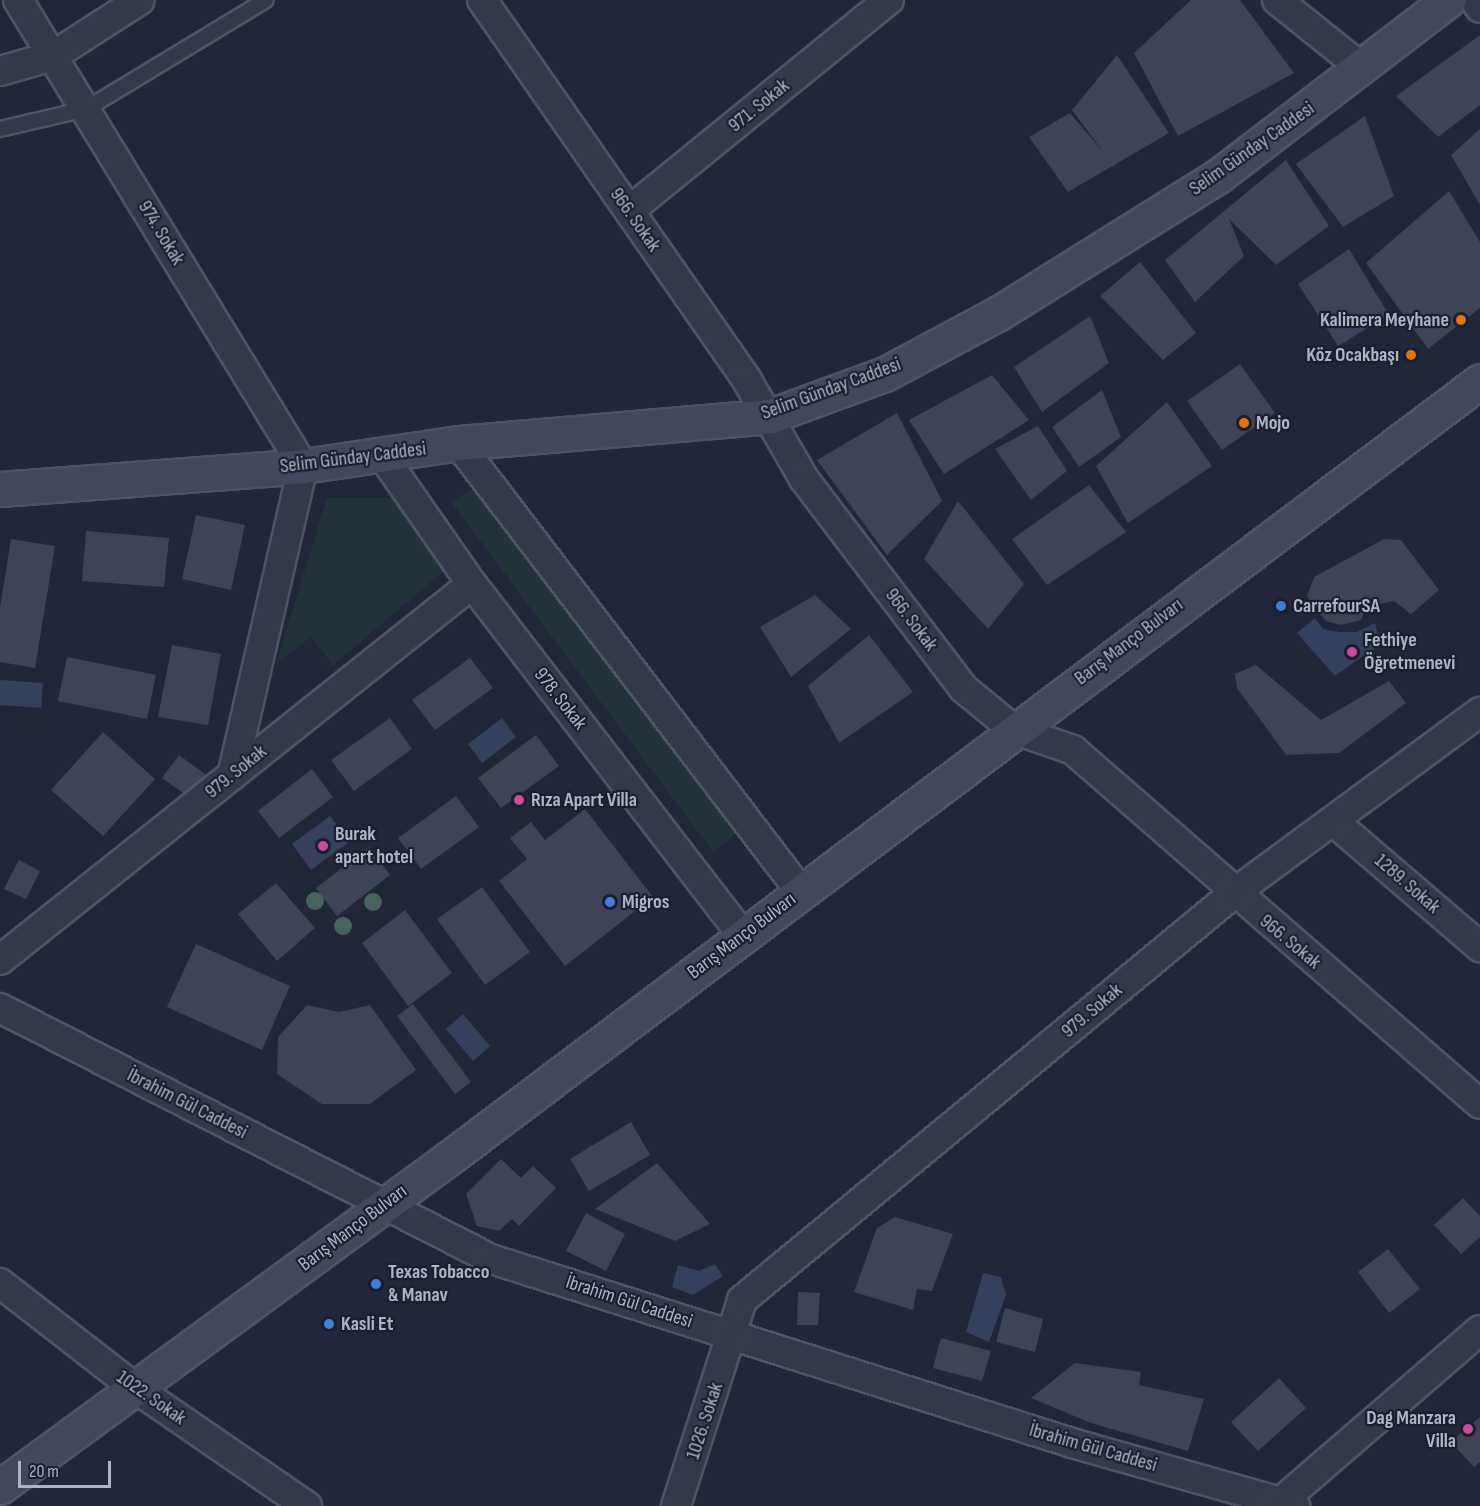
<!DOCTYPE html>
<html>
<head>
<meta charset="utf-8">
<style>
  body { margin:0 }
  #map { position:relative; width:1480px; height:1506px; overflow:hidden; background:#212738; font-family:"Sofia Sans Condensed",sans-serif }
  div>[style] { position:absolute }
  .green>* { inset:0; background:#233339 }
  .water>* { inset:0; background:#35405f }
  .building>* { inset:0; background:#3d4458 }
  .roads { filter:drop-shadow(2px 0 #4f5463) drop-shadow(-2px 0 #4f5463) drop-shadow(0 2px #4f5463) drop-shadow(0 -2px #4f5463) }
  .lane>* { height:14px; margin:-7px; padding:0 7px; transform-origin:7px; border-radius:7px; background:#343949 }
  .street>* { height:28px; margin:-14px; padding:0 14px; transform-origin:14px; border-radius:14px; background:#343949 }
  .secondary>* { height:33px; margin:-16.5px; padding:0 16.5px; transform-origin:16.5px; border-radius:16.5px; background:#42485c }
  .trees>* { width:18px; height:18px; margin:-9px; border-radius:50%; background:#47645c }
  .dots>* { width:16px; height:16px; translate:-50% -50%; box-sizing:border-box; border:3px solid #1a1f2d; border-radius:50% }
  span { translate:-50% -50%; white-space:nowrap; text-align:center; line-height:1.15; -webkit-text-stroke:4.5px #1a1f2d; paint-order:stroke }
  .street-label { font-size:20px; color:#afb4c5 }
  .poi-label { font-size:20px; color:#afb4c5; font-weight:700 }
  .right { translate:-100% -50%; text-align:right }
  .left { translate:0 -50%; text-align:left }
  .scale { position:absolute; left:18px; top:1461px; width:93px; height:27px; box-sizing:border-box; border:3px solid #afb4c5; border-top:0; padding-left:8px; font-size:18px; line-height:21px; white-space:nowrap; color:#afb4c5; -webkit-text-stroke:4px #1a1f2d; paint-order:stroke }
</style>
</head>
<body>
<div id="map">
  <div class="green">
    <i style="clip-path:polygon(476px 486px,736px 834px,713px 852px,452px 503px)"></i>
    <i style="clip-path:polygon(327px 498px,395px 498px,444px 571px,333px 665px,311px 637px,276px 664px)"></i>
  </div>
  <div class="water">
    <i style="clip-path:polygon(1315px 618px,1323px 629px,1338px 632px,1357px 632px,1375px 623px,1380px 644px,1335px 676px,1297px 633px)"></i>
    <i style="clip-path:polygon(0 680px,43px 683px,41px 708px,0 705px)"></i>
    <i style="clip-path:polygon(502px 718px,516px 737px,482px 763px,468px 744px)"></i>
    <i style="clip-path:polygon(330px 816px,349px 842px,311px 870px,292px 844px)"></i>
    <i style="clip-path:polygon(463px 1014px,490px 1046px,473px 1061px,446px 1029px)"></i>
    <i style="clip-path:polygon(715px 1264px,723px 1276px,693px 1295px,672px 1287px,678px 1265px,699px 1271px)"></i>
    <i style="clip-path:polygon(983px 1273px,1001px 1277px,1006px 1295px,989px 1342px,966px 1332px)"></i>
  </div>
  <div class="building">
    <i style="clip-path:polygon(1191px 0,1240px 0,1294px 73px,1178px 136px,1134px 53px)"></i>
    <i style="clip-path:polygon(1480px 35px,1480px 105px,1438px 137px,1396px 96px)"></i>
    <i style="clip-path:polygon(1117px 55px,1169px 133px,1068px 192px,1029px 137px,1070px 113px,1104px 153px,1072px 110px)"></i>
    <i style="clip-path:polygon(1365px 116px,1394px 196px,1343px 227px,1296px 164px)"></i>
    <i style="clip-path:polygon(1480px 129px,1480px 205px,1451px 155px)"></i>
    <i style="clip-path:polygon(1286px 160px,1329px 226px,1276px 265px,1229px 219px,1244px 256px,1195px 302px,1165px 260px)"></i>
    <i style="clip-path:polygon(1449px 191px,1480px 242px,1480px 308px,1428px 349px,1366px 263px)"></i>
    <i style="clip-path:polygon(1349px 249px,1389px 315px,1338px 346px,1298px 284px)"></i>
    <i style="clip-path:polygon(1140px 262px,1196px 333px,1163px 360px,1100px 296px)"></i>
    <i style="clip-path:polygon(1090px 316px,1109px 363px,1042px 412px,1014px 367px)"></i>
    <i style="clip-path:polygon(1240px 364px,1275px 413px,1222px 450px,1187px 401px)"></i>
    <i style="clip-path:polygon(992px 375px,1029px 420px,944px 474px,909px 420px)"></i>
    <i style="clip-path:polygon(1102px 390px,1121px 437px,1079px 467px,1052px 427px)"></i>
    <i style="clip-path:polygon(1167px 402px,1212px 466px,1128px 523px,1096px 466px)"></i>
    <i style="clip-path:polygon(897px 413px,942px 501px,887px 555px,817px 460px)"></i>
    <i style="clip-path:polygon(1038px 426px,1067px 471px,1031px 500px,995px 449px)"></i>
    <i style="clip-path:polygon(1089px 485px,1126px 532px,1047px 585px,1012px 539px)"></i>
    <i style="clip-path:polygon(958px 501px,1024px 584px,988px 629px,924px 559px)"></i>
    <i style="clip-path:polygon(196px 515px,245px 525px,231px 590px,182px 579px)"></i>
    <i style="clip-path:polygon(86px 531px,169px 538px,164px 587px,82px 581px)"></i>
    <i style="clip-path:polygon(11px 539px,55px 546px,35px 668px,0 662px,0 608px)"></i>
    <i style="clip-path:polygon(1384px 539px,1401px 540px,1439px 590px,1411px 614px,1394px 601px,1367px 607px,1361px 620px,1341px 625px,1326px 621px,1307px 596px,1314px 577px)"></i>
    <i style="clip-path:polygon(815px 595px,851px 629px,791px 677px,760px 627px)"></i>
    <i style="clip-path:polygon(869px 635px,913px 692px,839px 743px,808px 686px)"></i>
    <i style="clip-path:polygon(172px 645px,221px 654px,208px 725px,158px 717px)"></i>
    <i style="clip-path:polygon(67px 657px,156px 675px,147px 719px,58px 701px)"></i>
    <i style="clip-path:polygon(470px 658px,493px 688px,435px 730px,412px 700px)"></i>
    <i style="clip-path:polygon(1256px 665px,1321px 720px,1389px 681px,1406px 703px,1339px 753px,1286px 755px,1237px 688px,1235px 674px)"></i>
    <i style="clip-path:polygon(390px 718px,412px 749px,354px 791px,331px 760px)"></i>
    <i style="clip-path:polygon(103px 732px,155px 779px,103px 836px,51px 790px)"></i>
    <i style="clip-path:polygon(536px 735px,559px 766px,501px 808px,478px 778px)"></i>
    <i style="clip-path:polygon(179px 755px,212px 779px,196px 802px,162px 778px)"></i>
    <i style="clip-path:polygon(312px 769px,333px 797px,279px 838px,258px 811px)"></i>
    <i style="clip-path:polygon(456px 796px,479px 827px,421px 869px,398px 838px)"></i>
    <i style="clip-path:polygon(585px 809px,653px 897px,565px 966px,499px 881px,527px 859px,510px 838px,531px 822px,545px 840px)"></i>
    <i style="clip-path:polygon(369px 847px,390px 875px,337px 916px,316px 888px)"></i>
    <i style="clip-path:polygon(19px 860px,40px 871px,26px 899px,4px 889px)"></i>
    <i style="clip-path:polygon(276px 883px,315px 928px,277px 961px,238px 914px)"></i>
    <i style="clip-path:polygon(482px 887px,530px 952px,485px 985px,437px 919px)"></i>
    <i style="clip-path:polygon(405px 910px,452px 973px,408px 1006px,362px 943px)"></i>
    <i style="clip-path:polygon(196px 944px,290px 986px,262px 1050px,167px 1007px)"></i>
    <i style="clip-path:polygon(413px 1004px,471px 1082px,455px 1094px,397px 1016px)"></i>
    <i style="clip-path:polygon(307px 1005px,339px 1012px,370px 1005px,416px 1070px,370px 1104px,322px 1104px,277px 1074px,278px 1037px)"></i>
    <i style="clip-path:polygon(631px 1122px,650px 1155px,589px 1191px,570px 1159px)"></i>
    <i style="clip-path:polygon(501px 1159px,521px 1178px,533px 1166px,556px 1188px,519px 1226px,512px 1219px,499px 1231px,477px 1226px,466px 1194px)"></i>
    <i style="clip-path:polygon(657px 1163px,710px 1224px,675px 1241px,595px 1209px)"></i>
    <i style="clip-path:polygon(1463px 1198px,1480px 1216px,1480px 1237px,1461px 1254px,1434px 1225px)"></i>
    <i style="clip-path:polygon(586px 1213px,625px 1234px,606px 1271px,566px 1251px)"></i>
    <i style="clip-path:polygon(895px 1217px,953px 1234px,932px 1291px,917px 1289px,913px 1310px,854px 1292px,877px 1228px)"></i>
    <i style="clip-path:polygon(1388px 1249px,1420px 1289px,1389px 1313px,1358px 1272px)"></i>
    <i style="clip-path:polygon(798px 1292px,820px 1293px,818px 1325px,797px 1325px)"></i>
    <i style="clip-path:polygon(1005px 1308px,1043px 1319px,1035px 1352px,996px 1342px)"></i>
    <i style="clip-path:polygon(941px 1338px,991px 1351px,982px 1381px,933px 1368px)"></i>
    <i style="clip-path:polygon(1075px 1363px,1141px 1372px,1139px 1385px,1204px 1399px,1188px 1451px,1091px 1423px,1031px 1398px)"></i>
    <i style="clip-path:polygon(1279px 1378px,1306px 1408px,1258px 1451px,1231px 1422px)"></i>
    <i style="clip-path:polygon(1480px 1417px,1480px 1462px,1474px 1467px,1451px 1442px)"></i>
  </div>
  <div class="roads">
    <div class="lane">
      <i style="left:0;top:129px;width:88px;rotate:-13.1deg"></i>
      <i style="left:86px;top:109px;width:210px;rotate:-31.2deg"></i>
    </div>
    <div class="street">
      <i style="left:18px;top:0;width:546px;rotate:58.55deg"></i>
      <i style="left:303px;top:466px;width:317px;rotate:102.9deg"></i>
      <i style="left:482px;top:0;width:465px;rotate:55.1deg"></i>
      <i style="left:748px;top:382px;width:112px;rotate:60deg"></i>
      <i style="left:804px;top:479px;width:263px;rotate:52.7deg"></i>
      <i style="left:963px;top:688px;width:65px;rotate:39.4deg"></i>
      <i style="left:1013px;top:729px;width:64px;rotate:19.3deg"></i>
      <i style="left:1073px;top:750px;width:539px;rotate:41.02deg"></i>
      <i style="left:1277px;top:0;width:110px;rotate:38.7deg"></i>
      <i style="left:1475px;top:0;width:9px;rotate:58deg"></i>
      <i style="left:0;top:71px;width:55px;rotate:-15.8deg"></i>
      <i style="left:53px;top:56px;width:103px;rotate:-32.8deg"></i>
      <i style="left:629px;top:211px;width:335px;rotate:-39.1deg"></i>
      <i style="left:458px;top:443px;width:565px;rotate:52.62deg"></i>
      <i style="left:384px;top:458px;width:154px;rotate:55.1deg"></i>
      <i style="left:472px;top:584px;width:443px;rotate:52.4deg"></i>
      <i style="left:1333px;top:821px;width:194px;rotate:40.6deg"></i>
      <i style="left:0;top:960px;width:603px;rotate:-38.54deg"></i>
      <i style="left:0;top:1008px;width:551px;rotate:27.08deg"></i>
      <i style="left:491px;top:1259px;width:609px;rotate:17.57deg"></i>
      <i style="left:1072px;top:1443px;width:232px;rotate:15.8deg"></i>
      <i style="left:0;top:1283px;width:171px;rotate:37.9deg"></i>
      <i style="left:135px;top:1388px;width:209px;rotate:34.5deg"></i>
      <i style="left:676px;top:1506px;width:216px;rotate:-72.2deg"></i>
      <i style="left:742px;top:1300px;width:637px;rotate:-39.59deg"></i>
      <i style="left:1233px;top:894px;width:307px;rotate:-36.4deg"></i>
      <i style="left:1276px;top:1506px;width:269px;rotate:-40.8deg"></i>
    </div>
    <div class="secondary">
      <i style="left:0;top:489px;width:304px;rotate:-4.3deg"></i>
      <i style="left:303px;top:466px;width:157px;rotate:-8.4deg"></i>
      <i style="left:458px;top:443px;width:313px;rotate:-4.9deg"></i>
      <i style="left:770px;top:416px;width:122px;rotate:-20.1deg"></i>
      <i style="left:885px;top:374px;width:129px;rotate:-28.2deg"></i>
      <i style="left:999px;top:313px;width:258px;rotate:-32deg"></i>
      <i style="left:1218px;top:176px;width:290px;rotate:-37.4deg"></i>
      <i style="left:0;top:1487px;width:557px;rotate:-36.23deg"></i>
      <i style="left:449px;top:1158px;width:1291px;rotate:-37deg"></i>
    </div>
  </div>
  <div class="trees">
    <i style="left:315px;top:901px"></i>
    <i style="left:373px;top:902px"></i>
    <i style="left:343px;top:926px"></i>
  </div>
  <div class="dots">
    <i style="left:1461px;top:320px;background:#e8710a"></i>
    <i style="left:1411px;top:355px;background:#e8710a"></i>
    <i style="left:1244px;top:423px;background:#e8710a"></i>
    <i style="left:1281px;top:606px;background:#3f7fe0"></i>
    <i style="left:1352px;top:652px;background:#d1479c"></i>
    <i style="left:519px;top:800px;background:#d1479c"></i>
    <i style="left:323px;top:846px;background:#d1479c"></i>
    <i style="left:610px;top:902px;background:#3f7fe0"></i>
    <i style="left:376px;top:1284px;background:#3f7fe0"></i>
    <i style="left:329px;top:1324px;background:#3f7fe0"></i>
    <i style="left:1468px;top:1429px;background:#d1479c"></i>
  </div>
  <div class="street-label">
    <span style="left:759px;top:106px;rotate:-39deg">971. Sokak</span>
    <span style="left:1252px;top:149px;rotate:-35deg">Selim Günday Caddesi</span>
    <span style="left:635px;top:220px;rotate:55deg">966. Sokak</span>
    <span style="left:161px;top:233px;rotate:59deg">974. Sokak</span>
    <span style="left:831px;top:389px;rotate:-20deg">Selim Günday Caddesi</span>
    <span style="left:353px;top:458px;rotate:-7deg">Selim Günday Caddesi</span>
    <span style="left:911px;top:620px;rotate:53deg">966. Sokak</span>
    <span style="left:1129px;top:642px;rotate:-37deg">Barış Manço Bulvarı</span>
    <span style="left:560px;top:699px;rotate:52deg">978. Sokak</span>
    <span style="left:236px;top:772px;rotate:-39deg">979. Sokak</span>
    <span style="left:1407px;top:884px;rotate:41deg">1289. Sokak</span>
    <span style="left:742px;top:936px;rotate:-37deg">Barış Manço Bulvarı</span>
    <span style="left:1290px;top:942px;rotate:40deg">966. Sokak</span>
    <span style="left:1092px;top:1011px;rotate:-40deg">979. Sokak</span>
    <span style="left:187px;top:1104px;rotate:27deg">İbrahim Gül Caddesi</span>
    <span style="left:353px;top:1228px;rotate:-37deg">Barış Manço Bulvarı</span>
    <span style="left:629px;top:1302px;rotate:18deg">İbrahim Gül Caddesi</span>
    <span style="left:151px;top:1398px;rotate:35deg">1022. Sokak</span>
    <span style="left:705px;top:1421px;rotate:-72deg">1026. Sokak</span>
    <span style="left:1093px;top:1448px;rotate:16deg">İbrahim Gül Caddesi</span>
  </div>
  <div class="poi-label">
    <span class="right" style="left:1449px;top:320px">Kalimera Meyhane</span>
    <span class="right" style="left:1399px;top:355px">Köz Ocakbaşı</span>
    <span class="left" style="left:1256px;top:423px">Mojo</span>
    <span class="left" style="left:1293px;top:606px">CarrefourSA</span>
    <span class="left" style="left:1364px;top:652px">Fethiye<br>Öğretmenevi</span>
    <span class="left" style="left:531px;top:800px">Rıza Apart Villa</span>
    <span class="left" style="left:335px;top:846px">Burak<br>apart hotel</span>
    <span class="left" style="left:622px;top:902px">Migros</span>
    <span class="left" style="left:388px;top:1284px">Texas Tobacco<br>&amp; Manav</span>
    <span class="left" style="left:341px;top:1324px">Kasli Et</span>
    <span class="right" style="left:1456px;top:1430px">Dag Manzara<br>Villa</span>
  </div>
  <div class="scale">20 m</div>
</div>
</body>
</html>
